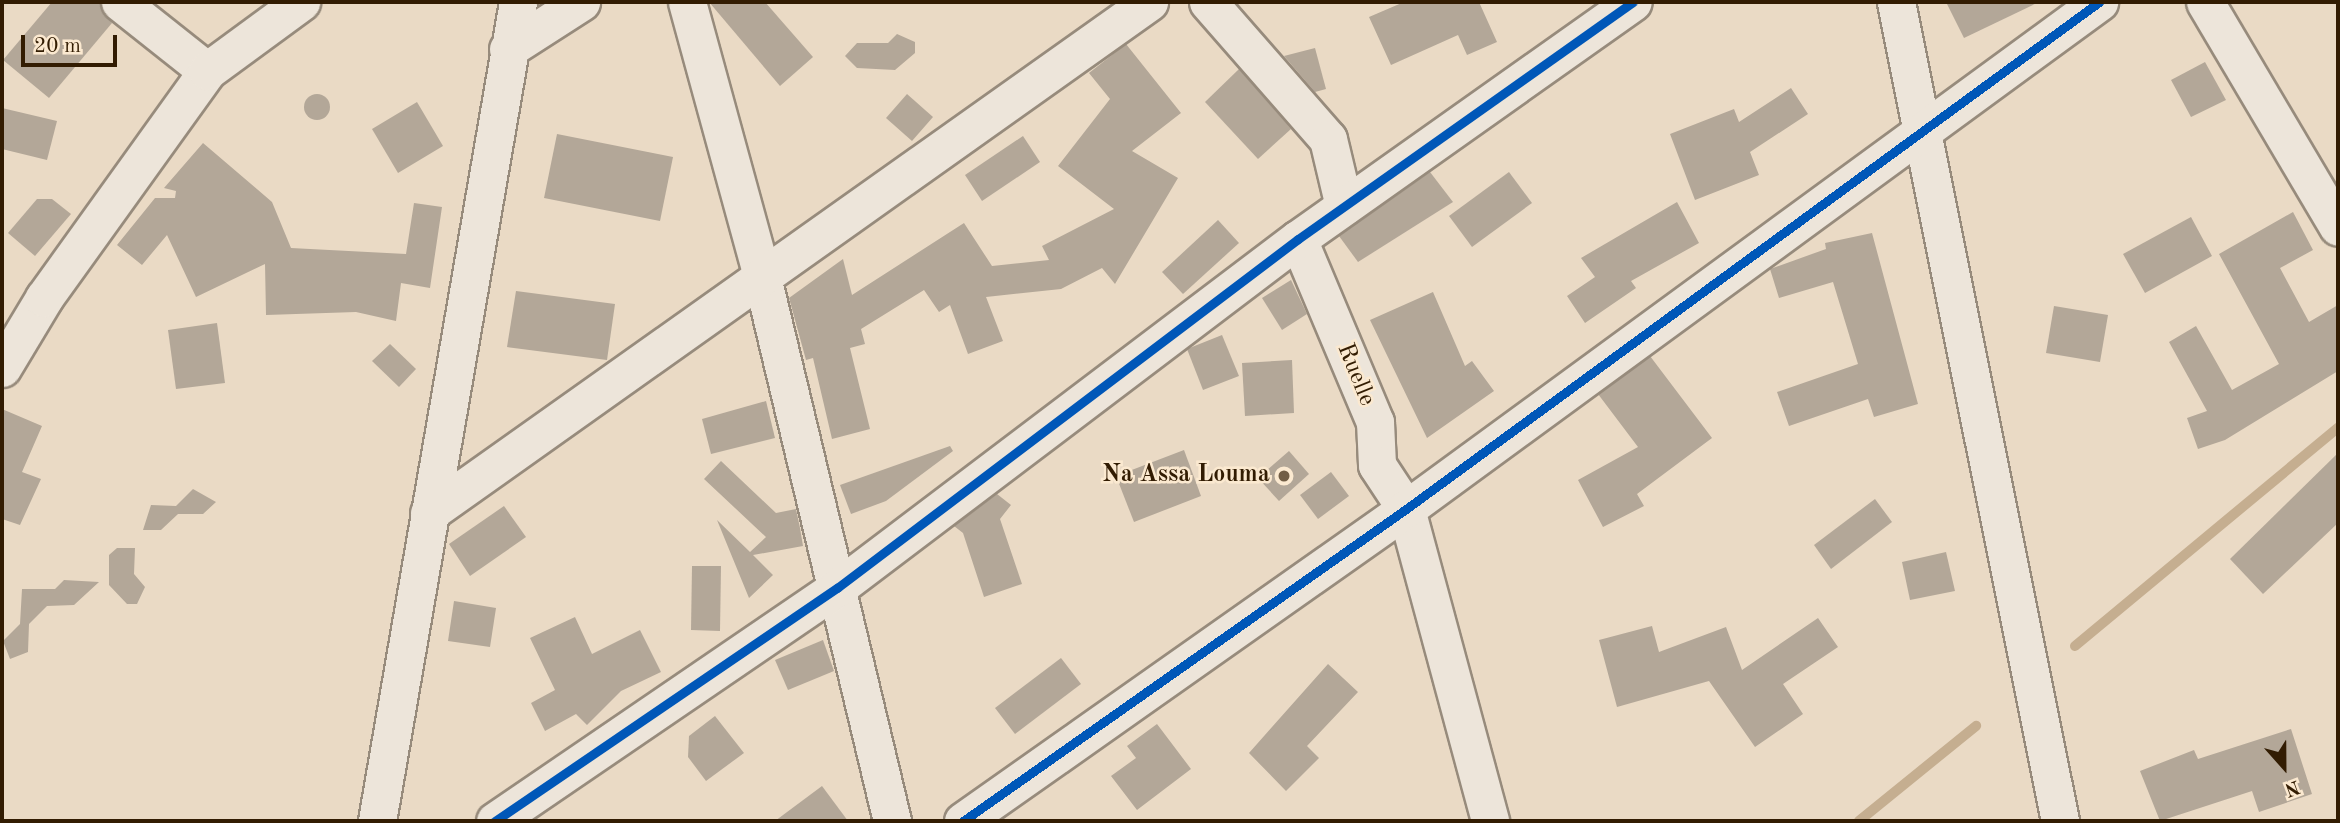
<!DOCTYPE html>
<html>
<head>
<meta charset="utf-8">
<style>
  body { margin:0 }
  #map { position:relative; width:2340px; height:823px; overflow:hidden; background:#eadac5; font-family:"Old Standard TT",serif }
  div>[style] { position:absolute }
  .stream>* { height:10px; margin:-5px; padding:0 5px; transform-origin:5px; border-radius:5px; background:#c5ae90 }
  .building>* { inset:0; background:#b3a798 }
  .round { border-radius:50% }
  .roads { filter:drop-shadow(2px 0 #978b7c) drop-shadow(-2px 0 #978b7c) drop-shadow(0 2px #978b7c) drop-shadow(0 -2px #978b7c) }
  .minor>* { height:37px; margin:-18.5px; padding:0 18.5px; transform-origin:18.5px; border-radius:18.5px; background:#ede5da }
  .cycleway>* { height:9px; margin:-4.5px; padding:0 4.5px; transform-origin:4.5px; border-radius:4.5px; background:#0057b8 }
  .dots>* { width:19px; height:19px; translate:-50% -50%; box-sizing:border-box; border:4px solid #fbe9d0; border-radius:50% }
  span { translate:-50% -50%; white-space:nowrap; text-align:center; line-height:1.15; -webkit-text-stroke:5px #fbe9d0; paint-order:stroke }
  .street-label { font-size:24px; color:#321c02 }
  .poi-label { font-size:24px; color:#321c02; font-weight:700 }
  .right { translate:-100% -50%; text-align:right }
  .frame { position:absolute; inset:0; border:4px solid #321c02; pointer-events:none }
  .north { position:absolute; left:2249px; top:732px; width:70px; height:70px; -webkit-text-stroke:5px #fbe9d0; paint-order:stroke; rotate:159deg; font-size:19px; font-weight:700; line-height:28px; text-align:center; color:#321c02 }
  .north::after { content:''; display:block; margin:auto; width:24px; height:32px; background:#321c02; clip-path:polygon(50% 0,100% 100%,50% 72%,0 100%) }
  .scale { position:absolute; left:21px; top:35px; width:96px; height:32px; box-sizing:border-box; border:4px solid #321c02; border-top:0; padding-left:9px; font-size:21px; line-height:24px; white-space:nowrap; color:#321c02; -webkit-text-stroke:5px #fbe9d0; paint-order:stroke }
</style>
</head>
<body>
<div id="map">
  <div class="stream">
    <i style="left:2075px;top:646px;width:342px;rotate:-39.7deg"></i>
    <i style="left:1859px;top:821px;width:151px;rotate:-39.1deg"></i>
  </div>
  <div class="building">
    <i style="clip-path:polygon(52px 2px,99px 2px,112px 23px,49px 98px,3px 60px)"></i>
    <i style="clip-path:polygon(709px 2px,765px 2px,813px 57px,780px 86px)"></i>
    <i style="clip-path:polygon(1404px 2px,1479px 2px,1497px 42px,1467px 55px,1458px 35px,1391px 65px,1369px 17px)"></i>
    <i style="clip-path:polygon(1946px 2px,2039px 2px,1964px 38px)"></i>
    <i style="clip-path:polygon(897px 34px,915px 42px,915px 53px,895px 70px,857px 68px,845px 56px,857px 43px,888px 43px)"></i>
    <i style="clip-path:polygon(1126px 44px,1181px 113px,1132px 151px,1178px 178px,1115px 284px,1102px 268px,1061px 289px,986px 297px,1003px 341px,968px 354px,950px 305px,939px 312px,924px 290px,861px 329px,865px 344px,850px 348px,870px 429px,832px 439px,813px 358px,806px 360px,789px 298px,843px 259px,852px 295px,964px 223px,992px 266px,1049px 260px,1042px 246px,1114px 209px,1058px 166px,1110px 99px,1089px 73px)"></i>
    <i style="clip-path:polygon(1315px 48px,1326px 89px,1315px 92px,1284px 56px)"></i>
    <i style="clip-path:polygon(2205px 62px,2226px 100px,2191px 117px,2171px 80px)"></i>
    <i style="clip-path:polygon(1239px 69px,1291px 129px,1258px 159px,1205px 102px)"></i>
    <i style="clip-path:polygon(1791px 88px,1808px 114px,1750px 152px,1759px 175px,1695px 200px,1670px 134px,1734px 109px,1739px 122px)"></i>
    <i style="clip-path:polygon(907px 94px,933px 117px,912px 141px,886px 118px)"></i>
    <i class="round" style="left:304px;top:94px;width:26px;height:26px"></i>
    <i style="clip-path:polygon(417px 102px,443px 146px,398px 173px,372px 129px)"></i>
    <i style="clip-path:polygon(2px 108px,57px 121px,47px 160px,2px 149px)"></i>
    <i style="clip-path:polygon(557px 134px,673px 157px,660px 221px,544px 198px)"></i>
    <i style="clip-path:polygon(1023px 136px,1040px 162px,982px 201px,965px 175px)"></i>
    <i style="clip-path:polygon(203px 143px,272px 202px,291px 248px,406px 254px,414px 203px,442px 207px,430px 288px,401px 283px,396px 321px,356px 312px,266px 315px,265px 264px,196px 297px,167px 235px,142px 265px,117px 245px,155px 198px,175px 198px,176px 191px,164px 188px)"></i>
    <i style="clip-path:polygon(1430px 172px,1453px 202px,1358px 262px,1339px 236px)"></i>
    <i style="clip-path:polygon(1509px 172px,1532px 203px,1472px 247px,1449px 216px)"></i>
    <i style="clip-path:polygon(37px 199px,52px 199px,71px 214px,35px 256px,8px 233px)"></i>
    <i style="clip-path:polygon(1677px 202px,1699px 243px,1631px 281px,1636px 288px,1585px 323px,1567px 296px,1595px 277px,1581px 258px)"></i>
    <i style="clip-path:polygon(2293px 212px,2313px 250px,2280px 268px,2309px 322px,2338px 305px,2338px 371px,2225px 440px,2198px 449px,2187px 418px,2207px 411px,2169px 342px,2196px 326px,2232px 390px,2279px 364px,2219px 254px)"></i>
    <i style="clip-path:polygon(2191px 217px,2212px 256px,2145px 293px,2123px 254px)"></i>
    <i style="clip-path:polygon(1218px 220px,1239px 243px,1183px 294px,1162px 272px)"></i>
    <i style="clip-path:polygon(1872px 233px,1918px 404px,1874px 417px,1868px 399px,1789px 426px,1777px 392px,1858px 364px,1833px 282px,1779px 298px,1770px 269px,1826px 249px,1825px 243px)"></i>
    <i style="clip-path:polygon(1291px 280px,1307px 314px,1282px 330px,1262px 298px)"></i>
    <i style="clip-path:polygon(516px 291px,615px 304px,607px 360px,507px 347px)"></i>
    <i style="clip-path:polygon(1433px 292px,1465px 366px,1472px 361px,1494px 391px,1427px 438px,1370px 320px)"></i>
    <i style="clip-path:polygon(2054px 306px,2108px 315px,2100px 362px,2046px 353px)"></i>
    <i style="clip-path:polygon(217px 323px,225px 383px,176px 389px,168px 330px)"></i>
    <i style="clip-path:polygon(1222px 335px,1239px 376px,1203px 390px,1187px 349px)"></i>
    <i style="clip-path:polygon(390px 344px,416px 369px,399px 387px,372px 361px)"></i>
    <i style="clip-path:polygon(1650px 356px,1712px 438px,1637px 494px,1644px 506px,1603px 527px,1578px 480px,1638px 447px,1598px 394px)"></i>
    <i style="clip-path:polygon(1292px 360px,1294px 413px,1245px 416px,1242px 363px)"></i>
    <i style="clip-path:polygon(766px 401px,775px 438px,711px 454px,702px 419px)"></i>
    <i style="clip-path:polygon(2px 409px,42px 426px,22px 472px,41px 479px,20px 525px,2px 519px)"></i>
    <i style="clip-path:polygon(950px 446px,953px 451px,886px 501px,851px 514px,840px 485px)"></i>
    <i style="clip-path:polygon(1184px 450px,1201px 496px,1134px 522px,1116px 476px)"></i>
    <i style="clip-path:polygon(1289px 451px,1309px 474px,1279px 501px,1258px 478px)"></i>
    <i style="clip-path:polygon(2338px 453px,2338px 523px,2263px 594px,2230px 559px)"></i>
    <i style="clip-path:polygon(721px 461px,776px 513px,796px 509px,800px 528px,803px 546px,753px 555px,773px 575px,749px 598px,717px 520px,750px 552px,766px 537px,704px 479px)"></i>
    <i style="clip-path:polygon(1331px 472px,1349px 496px,1318px 519px,1300px 495px)"></i>
    <i style="clip-path:polygon(193px 489px,216px 502px,203px 514px,178px 514px,161px 530px,143px 530px,151px 505px,176px 506px)"></i>
    <i style="clip-path:polygon(997px 494px,1011px 505px,1000px 519px,1022px 584px,984px 597px,963px 533px,954px 526px)"></i>
    <i style="clip-path:polygon(1875px 499px,1892px 522px,1831px 569px,1814px 545px)"></i>
    <i style="clip-path:polygon(504px 506px,526px 537px,470px 576px,449px 544px)"></i>
    <i style="clip-path:polygon(117px 548px,135px 548px,134px 574px,145px 587px,137px 604px,127px 604px,109px 585px,109px 555px)"></i>
    <i style="clip-path:polygon(1946px 552px,1955px 591px,1910px 600px,1902px 562px)"></i>
    <i style="clip-path:polygon(692px 566px,721px 566px,720px 631px,691px 630px)"></i>
    <i style="clip-path:polygon(64px 580px,99px 582px,74px 605px,47px 606px,29px 624px,28px 652px,10px 659px,3px 641px,20px 624px,22px 589px,55px 589px)"></i>
    <i style="clip-path:polygon(454px 601px,496px 608px,490px 647px,448px 641px)"></i>
    <i style="clip-path:polygon(575px 617px,592px 654px,640px 630px,661px 672px,621px 691px,587px 725px,576px 714px,545px 731px,531px 703px,555px 690px,530px 638px)"></i>
    <i style="clip-path:polygon(1818px 618px,1838px 647px,1783px 684px,1803px 714px,1755px 747px,1709px 681px,1617px 707px,1599px 640px,1652px 626px,1659px 652px,1726px 627px,1742px 670px)"></i>
    <i style="clip-path:polygon(823px 640px,834px 671px,788px 690px,775px 660px)"></i>
    <i style="clip-path:polygon(1061px 658px,1081px 684px,1015px 734px,995px 708px)"></i>
    <i style="clip-path:polygon(1328px 664px,1358px 692px,1307px 746px,1319px 758px,1286px 791px,1249px 753px)"></i>
    <i style="clip-path:polygon(715px 716px,744px 753px,706px 781px,688px 757px,689px 736px)"></i>
    <i style="clip-path:polygon(1157px 724px,1191px 769px,1137px 810px,1111px 776px,1136px 758px,1127px 746px)"></i>
    <i style="clip-path:polygon(2291px 729px,2312px 794px,2259px 812px,2252px 791px,2160px 821px,2140px 771px,2194px 750px,2198px 759px)"></i>
    <i style="clip-path:polygon(822px 786px,848px 821px,775px 821px)"></i>
  </div>
  <div class="roads">
    <div class="minor">
      <i style="left:120px;top:2px;width:111px;rotate:38.4deg"></i>
      <i style="left:687px;top:2px;width:285px;rotate:74.7deg"></i>
      <i style="left:762px;top:277px;width:559px;rotate:76.56deg"></i>
      <i style="left:1208px;top:2px;width:182px;rotate:48.8deg"></i>
      <i style="left:1328px;top:139px;width:69px;rotate:76.6deg"></i>
      <i style="left:1896px;top:2px;width:835px;rotate:78.68deg"></i>
      <i style="left:2205px;top:2px;width:261px;rotate:59.4deg"></i>
      <i style="left:508px;top:49px;width:87px;rotate:-32.8deg"></i>
      <i style="left:1298px;top:239px;width:199px;rotate:67.2deg"></i>
      <i style="left:1375px;top:422px;width:43px;rotate:87.3deg"></i>
      <i style="left:1377px;top:465px;width:53px;rotate:56.6deg"></i>
      <i style="left:1406px;top:509px;width:323px;rotate:74.9deg"></i>
      <i style="left:2px;top:368px;width:82px;rotate:-59deg"></i>
      <i style="left:44px;top:298px;width:279px;rotate:-54.3deg"></i>
      <i style="left:207px;top:71px;width:117px;rotate:-36.3deg"></i>
      <i style="left:429px;top:513px;width:883px;rotate:-35.36deg"></i>
      <i style="left:377px;top:821px;width:831px;rotate:-80.23deg"></i>
      <i style="left:495px;top:821px;width:414px;rotate:-34.3deg"></i>
      <i style="left:837px;top:588px;width:578px;rotate:-37.13deg"></i>
      <i style="left:1298px;top:239px;width:410px;rotate:-35.3deg"></i>
      <i style="left:963px;top:821px;width:542px;rotate:-35.16deg"></i>
      <i style="left:1406px;top:509px;width:859px;rotate:-36.19deg"></i>
    </div>
  </div>
  <div class="cycleway">
    <i style="left:495px;top:821px;width:414px;rotate:-34.3deg"></i>
    <i style="left:837px;top:588px;width:578px;rotate:-37.13deg"></i>
    <i style="left:1298px;top:239px;width:410px;rotate:-35.3deg"></i>
    <i style="left:963px;top:821px;width:542px;rotate:-35.16deg"></i>
    <i style="left:1406px;top:509px;width:859px;rotate:-36.19deg"></i>
  </div>
  <div class="dots">
    <i style="left:1284px;top:476px;background:#725e46"></i>
  </div>
  <div class="street-label">
    <span style="left:1355px;top:375px;rotate:68deg">Ruelle</span>
  </div>
  <div class="poi-label">
    <span class="right" style="left:1270px;top:476px">Na Assa Louma</span>
  </div>
  <div class="frame"></div>
  <div class="north">N</div>
  <div class="scale">20 m</div>
</div>
</body>
</html>
